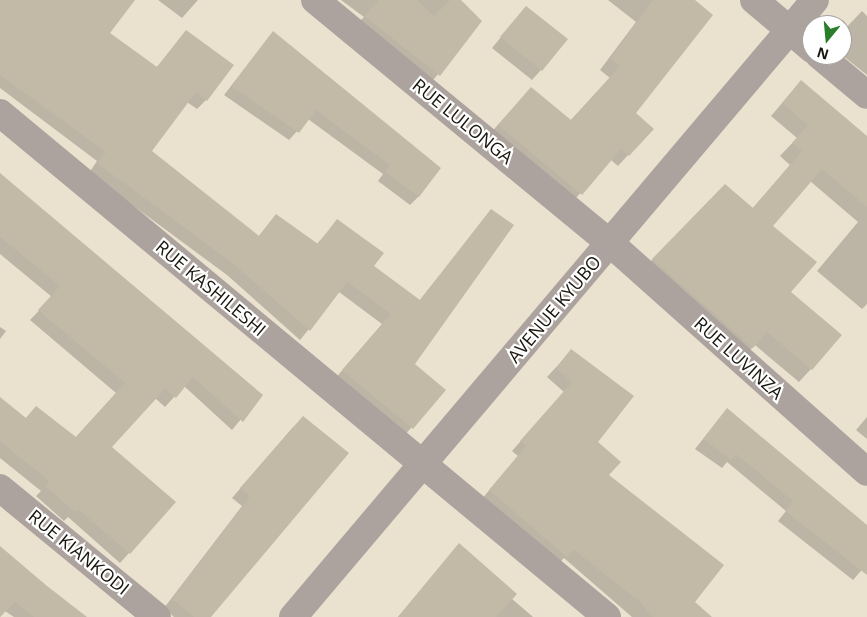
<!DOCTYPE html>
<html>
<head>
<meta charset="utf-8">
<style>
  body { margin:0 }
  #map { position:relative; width:867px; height:617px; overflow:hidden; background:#ebe1cf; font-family:"Open Sans",sans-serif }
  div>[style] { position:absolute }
  .shadow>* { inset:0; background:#0003 }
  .building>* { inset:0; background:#c3b9a7 }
  .minor>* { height:28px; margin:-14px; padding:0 14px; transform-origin:14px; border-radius:14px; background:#aca39f }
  span { translate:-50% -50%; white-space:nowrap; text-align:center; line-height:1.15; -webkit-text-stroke:4.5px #fff; paint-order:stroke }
  .street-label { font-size:18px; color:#19160f }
  .north { position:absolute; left:802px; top:15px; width:50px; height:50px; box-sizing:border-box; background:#fff; border:1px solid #a3a29f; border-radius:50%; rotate:197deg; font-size:14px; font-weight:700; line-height:20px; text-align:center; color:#19160f }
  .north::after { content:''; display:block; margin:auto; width:18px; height:22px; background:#297e2a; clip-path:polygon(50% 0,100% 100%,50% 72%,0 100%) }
</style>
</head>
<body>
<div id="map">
  <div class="shadow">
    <i style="clip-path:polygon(0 0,134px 0,109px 33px,156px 68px,186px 32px,206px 100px,197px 109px,187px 102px,150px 151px,258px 237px,276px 215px,316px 245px,338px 220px,372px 266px,419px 301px,492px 210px,413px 365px,444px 391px,402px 438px,334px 380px,382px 324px,339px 292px,300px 340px,227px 275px,89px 173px,97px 161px,0 88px)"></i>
    <i style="clip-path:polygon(158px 0,198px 0,182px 18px)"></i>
    <i style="clip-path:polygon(341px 0,459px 0,481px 21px,430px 84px,356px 25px,364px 17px)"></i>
    <i style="clip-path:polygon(608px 0,693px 0,635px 113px,628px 155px,618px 166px,610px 159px,570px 205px,488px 136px,521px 99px,570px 121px,610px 78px,600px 70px,636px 22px)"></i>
    <i style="clip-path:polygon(526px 7px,541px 70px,532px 80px,492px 48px)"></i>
    <i style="clip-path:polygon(862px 11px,867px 16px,867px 75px,842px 55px,842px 32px)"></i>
    <i style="clip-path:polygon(273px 33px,419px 196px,410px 205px,378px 181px,383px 174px,308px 119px,289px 140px,224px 95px)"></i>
    <i style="clip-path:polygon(789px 95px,867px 138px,867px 304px,862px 309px,817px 271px,858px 222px,810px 181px,771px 226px,811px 369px,799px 382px,755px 345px,740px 360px,640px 272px,725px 186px,752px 209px,790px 165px,780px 156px,797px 138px,771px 116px)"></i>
    <i style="clip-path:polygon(0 174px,261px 395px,232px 430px,184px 386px,165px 407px,155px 398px,111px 447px,129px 553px,120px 563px,68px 517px,64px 521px,36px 496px,41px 491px,0 458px,0 398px,25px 419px,36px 407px,75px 438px,116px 393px,30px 320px,52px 297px,0 254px)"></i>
    <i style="clip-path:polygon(0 327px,6px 331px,0 339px)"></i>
    <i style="clip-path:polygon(571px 351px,607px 475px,694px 602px,711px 617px,632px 617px,564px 558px,557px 565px,481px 500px,518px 456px,512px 451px,564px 392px,547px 377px)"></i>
    <i style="clip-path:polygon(727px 409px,867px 527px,867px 564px,853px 580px,778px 521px,786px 511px,727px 462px,722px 468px,695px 449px)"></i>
    <i style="clip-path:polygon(867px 417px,867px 439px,856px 430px)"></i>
    <i style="clip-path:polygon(294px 426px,209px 617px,174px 617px,164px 608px,242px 506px,232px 498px)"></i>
    <i style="clip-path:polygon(459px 544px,511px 598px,533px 617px,398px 617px)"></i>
    <i style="clip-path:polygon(0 547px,63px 617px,14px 617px,5px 611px,0 617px)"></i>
  </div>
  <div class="building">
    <i style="clip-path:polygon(0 0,135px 0,110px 33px,157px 67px,186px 30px,234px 65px,207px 101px,196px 92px,152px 151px,259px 236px,276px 214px,318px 244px,337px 219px,384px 253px,374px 266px,420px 300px,491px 209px,514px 225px,415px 364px,446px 390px,413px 429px,342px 370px,391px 314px,347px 282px,310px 331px,236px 266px,97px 163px,106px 152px,0 75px)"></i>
    <i style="clip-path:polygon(379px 0,417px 0,434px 16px,450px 0,461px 0,482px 21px,440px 76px,364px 16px)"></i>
    <i style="clip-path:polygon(653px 0,695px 0,713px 15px,636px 113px,654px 129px,629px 156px,621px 149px,582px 195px,498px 125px,531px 87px,571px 120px,620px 66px,610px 59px)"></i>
    <i style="clip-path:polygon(526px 6px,568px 39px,542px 71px,500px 37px)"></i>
    <i style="clip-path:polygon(273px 31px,441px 168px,419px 197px,385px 172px,390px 165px,316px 110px,299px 133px,231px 86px)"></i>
    <i style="clip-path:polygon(801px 80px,867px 136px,867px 207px,822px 169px,773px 226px,817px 262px,791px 292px,842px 335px,812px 370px,767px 332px,753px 348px,652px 259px,725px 184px,753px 208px,802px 151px,792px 143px,808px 125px,782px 103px)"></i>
    <i style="clip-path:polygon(0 173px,263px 395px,243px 422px,193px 377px,176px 398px,165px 389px,112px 447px,176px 502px,130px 554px,78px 509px,75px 512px,45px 486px,49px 481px,0 441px,0 397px,26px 418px,36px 406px,76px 437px,125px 383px,38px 310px,60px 286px,0 237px)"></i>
    <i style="clip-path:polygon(571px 349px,634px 396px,598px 442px,621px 462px,609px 475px,724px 565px,695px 602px,712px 617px,653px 617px,639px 601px,574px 550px,567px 557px,489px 490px,526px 446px,520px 441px,572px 382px,556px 368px)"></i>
    <i style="clip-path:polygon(727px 408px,867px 525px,867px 575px,785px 511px,793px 501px,736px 454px,731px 460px,703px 439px)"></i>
    <i style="clip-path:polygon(303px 416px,349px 453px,211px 617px,194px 617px,172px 599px,250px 496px,240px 488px)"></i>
    <i style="clip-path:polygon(459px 543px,517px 594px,496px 617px,398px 617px)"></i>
    <i style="clip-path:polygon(0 546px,47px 586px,87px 617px,34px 617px,15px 602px,0 617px)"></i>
  </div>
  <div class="minor">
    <i style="left:315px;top:0;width:382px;rotate:39.5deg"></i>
    <i style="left:610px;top:243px;width:344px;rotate:41.7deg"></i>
    <i style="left:754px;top:0;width:76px;rotate:40.2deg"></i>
    <i style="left:819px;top:55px;width:62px;rotate:39.8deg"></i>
    <i style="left:0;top:113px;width:789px;rotate:39.7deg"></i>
    <i style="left:0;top:488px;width:203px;rotate:39.4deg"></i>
    <i style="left:293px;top:617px;width:808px;rotate:-49.77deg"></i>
  </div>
  <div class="street-label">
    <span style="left:463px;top:121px;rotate:39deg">RUE LULONGA</span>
    <span style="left:211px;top:288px;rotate:40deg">RUE KASHILESHI</span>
    <span style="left:554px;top:309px;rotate:-50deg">AVENUE KYUBO</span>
    <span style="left:739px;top:358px;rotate:42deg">RUE LUVINZA</span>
    <span style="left:79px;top:552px;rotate:39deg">RUE KIANKODI</span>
  </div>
  <div class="north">N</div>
</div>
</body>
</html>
